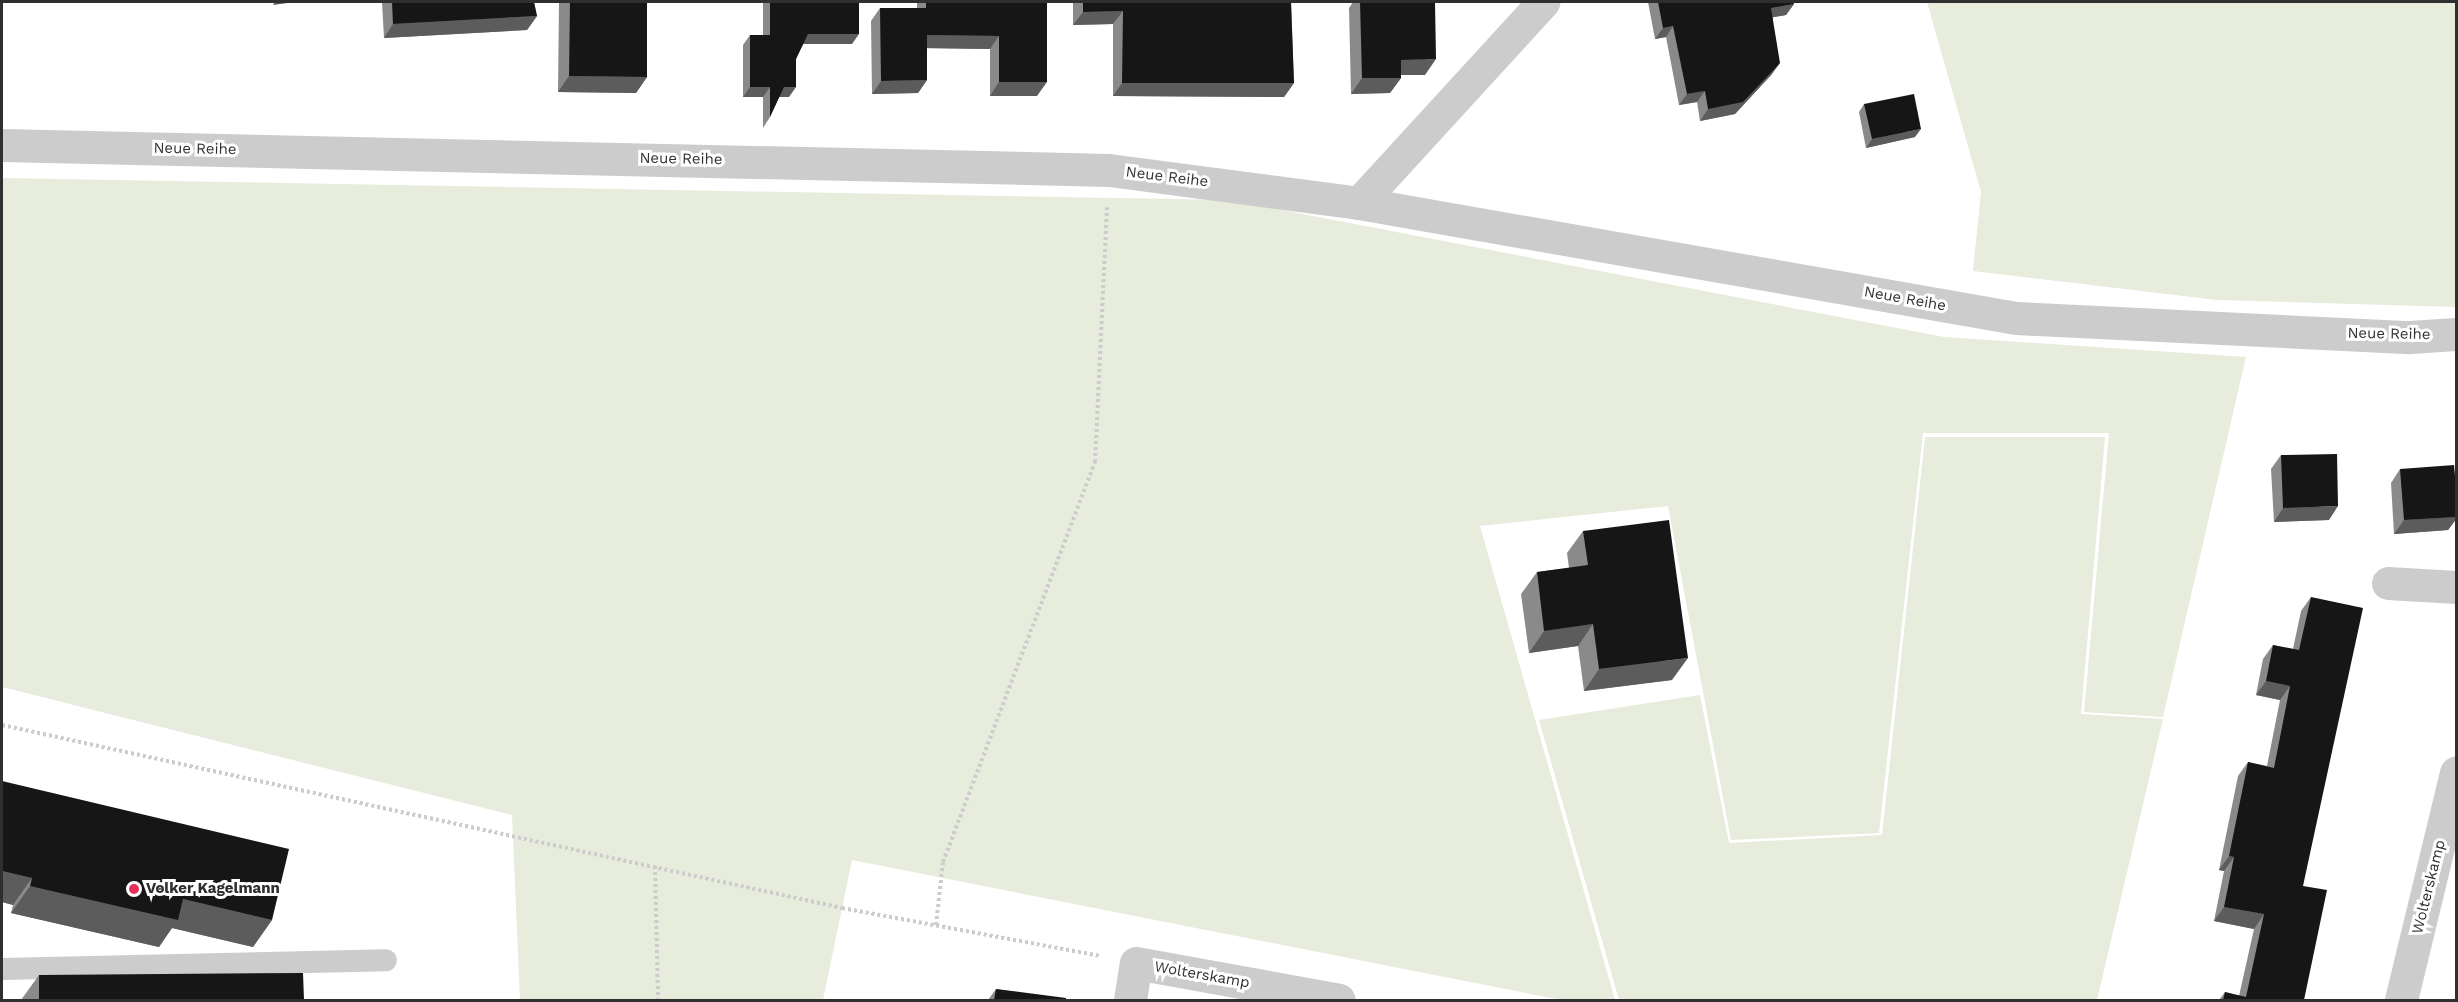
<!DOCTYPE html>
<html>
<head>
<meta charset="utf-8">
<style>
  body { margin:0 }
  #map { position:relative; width:2458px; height:1002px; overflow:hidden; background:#fff; font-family:"Work Sans",sans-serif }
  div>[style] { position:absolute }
  .green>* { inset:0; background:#e7ecdc }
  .path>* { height:4px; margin-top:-2px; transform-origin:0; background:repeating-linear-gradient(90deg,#ccc 0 3px,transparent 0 6px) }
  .service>* { height:22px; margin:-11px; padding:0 11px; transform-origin:11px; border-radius:11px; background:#ccc }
  .minor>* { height:33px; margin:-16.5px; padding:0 16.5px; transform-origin:16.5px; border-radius:16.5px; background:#ccc }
  .tertiary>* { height:33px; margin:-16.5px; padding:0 16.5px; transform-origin:16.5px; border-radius:16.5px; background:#ccc }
  .wall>* { inset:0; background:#8a8a8a }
  .shaded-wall>* { inset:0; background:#5c5c5c }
  .building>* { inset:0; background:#161616 }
  .dots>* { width:16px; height:16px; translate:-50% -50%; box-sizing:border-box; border:3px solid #fff; border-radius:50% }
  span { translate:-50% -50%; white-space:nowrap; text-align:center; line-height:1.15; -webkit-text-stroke:6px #fff; paint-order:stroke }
  .street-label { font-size:15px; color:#2f2f2f }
  .poi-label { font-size:15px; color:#2f2f2f; font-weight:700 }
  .left { translate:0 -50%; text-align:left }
  .frame { position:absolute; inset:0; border:3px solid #2f2f2f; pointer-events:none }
</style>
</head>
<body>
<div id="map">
  <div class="green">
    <i style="clip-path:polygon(1927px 2px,2456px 2px,2456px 307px,2217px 300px,1973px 271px,1981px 192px)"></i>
    <i style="clip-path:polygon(2px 178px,1230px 200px,1944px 337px,2246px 357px,2163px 717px,2084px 712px,2109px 433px,1923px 433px,1879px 833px,1731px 840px,1668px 506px,1480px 526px,1615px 1000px,1561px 1000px,852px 860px,823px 1000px,520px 1000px,512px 815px,2px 687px)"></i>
    <i style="clip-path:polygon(1925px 437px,2105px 437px,2081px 714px,2163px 719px,2097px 1000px,1619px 1000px,1539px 720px,1700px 695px,1729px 843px,1882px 835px)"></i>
  </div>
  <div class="path">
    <i style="left:2px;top:725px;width:860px;rotate:12.29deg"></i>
    <i style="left:842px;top:908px;width:262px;rotate:10.5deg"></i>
    <i style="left:655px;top:866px;width:134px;rotate:88.7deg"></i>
    <i style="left:936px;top:925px;width:63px;rotate:-83.7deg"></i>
    <i style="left:943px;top:862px;width:428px;rotate:-69.2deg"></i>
    <i style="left:1095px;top:462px;width:255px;rotate:-87.3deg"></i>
  </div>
  <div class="service">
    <i style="left:2px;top:969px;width:384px;rotate:-1.3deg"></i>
  </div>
  <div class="minor">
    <i style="left:1359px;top:203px;width:273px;rotate:-47.5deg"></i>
    <i style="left:2388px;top:583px;width:68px;rotate:3.4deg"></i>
    <i style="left:1130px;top:1000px;width:37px;rotate:-81deg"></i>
    <i style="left:1136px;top:963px;width:206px;rotate:10.3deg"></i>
    <i style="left:2401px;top:1000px;width:234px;rotate:-76.4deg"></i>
  </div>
  <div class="tertiary">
    <i style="left:2px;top:145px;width:1107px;rotate:1.29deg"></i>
    <i style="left:1109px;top:170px;width:252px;rotate:7.5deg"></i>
    <i style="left:1359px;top:203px;width:667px;rotate:9.93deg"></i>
    <i style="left:2016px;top:318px;width:394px;rotate:2.8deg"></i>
    <i style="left:2410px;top:337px;width:46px;rotate:-3.7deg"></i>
  </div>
  <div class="wall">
    <i style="clip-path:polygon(382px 2px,534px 2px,537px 16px,527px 30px,384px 38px)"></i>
    <i style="clip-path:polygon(559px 2px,647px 2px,647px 77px,636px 93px,558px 92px)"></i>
    <i style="clip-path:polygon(763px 2px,859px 2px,852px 44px,803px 44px,796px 59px,789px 97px,779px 97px,770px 117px,763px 128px,763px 97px,743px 97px,743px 45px,750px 35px,763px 35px)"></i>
    <i style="clip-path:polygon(917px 2px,1047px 2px,1037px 96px,990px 96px,990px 49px,927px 48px,927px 80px,918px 93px,872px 94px,871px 21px,880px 8px,917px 8px)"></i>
    <i style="clip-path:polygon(1073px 2px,1291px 2px,1294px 83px,1284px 97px,1113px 96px,1113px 24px,1073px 25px)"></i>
    <i style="clip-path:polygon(1353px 2px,1435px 2px,1425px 75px,1401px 75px,1401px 78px,1390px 93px,1351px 94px,1349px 8px)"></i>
    <i style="clip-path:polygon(1648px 2px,1793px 2px,1794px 4px,1786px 15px,1773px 17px,1772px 74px,1735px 114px,1700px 121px,1697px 102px,1679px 105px,1666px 37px,1655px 39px)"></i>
    <i style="clip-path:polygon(1864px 104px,1915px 137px,1866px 148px,1859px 112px)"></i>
    <i style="clip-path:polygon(2281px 455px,2329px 520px,2274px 522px,2271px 469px)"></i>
    <i style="clip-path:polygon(2400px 469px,2457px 497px,2457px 518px,2448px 530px,2394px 534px,2391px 483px)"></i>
    <i style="clip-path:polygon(1583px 531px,1672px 680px,1584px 691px,1578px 646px,1529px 653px,1521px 594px,1537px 572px,1569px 568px,1567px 553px)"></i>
    <i style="clip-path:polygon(2311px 597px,2303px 886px,2304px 1000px,2219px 1000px,2225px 992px,2239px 996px,2254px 929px,2214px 921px,2224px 871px,2219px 870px,2238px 776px,2248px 762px,2267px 766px,2280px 700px,2256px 695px,2263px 659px,2273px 645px,2293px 649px,2301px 611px)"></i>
    <i style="clip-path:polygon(2px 781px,272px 920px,253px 947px,172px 928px,159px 947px,11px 913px,13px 905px,2px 902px)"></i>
    <i style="clip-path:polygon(39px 975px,304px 1000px,21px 1000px)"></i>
    <i style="clip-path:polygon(996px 989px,1066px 1000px,988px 1000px)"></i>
  </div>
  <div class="shaded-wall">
    <i style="clip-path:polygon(275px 2px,295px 2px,273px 5px)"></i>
    <i style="clip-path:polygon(1794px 4px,1786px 15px,1764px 19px,1771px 8px)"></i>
    <i style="clip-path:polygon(1123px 11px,1113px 24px,1073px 25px,1083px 12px)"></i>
    <i style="clip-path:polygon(537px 16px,527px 30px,384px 38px,393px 24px)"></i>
    <i style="clip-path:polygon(1673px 26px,1666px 37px,1655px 39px,1663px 28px)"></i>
    <i style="clip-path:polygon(808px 34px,859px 34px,852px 44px,800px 44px)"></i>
    <i style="clip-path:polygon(927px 35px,999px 36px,990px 49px,918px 48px)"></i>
    <i style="clip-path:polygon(1436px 59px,1425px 75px,1390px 75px,1401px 60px)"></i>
    <i style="clip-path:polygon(1780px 63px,1772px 74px,1735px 114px,1700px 121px,1708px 109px)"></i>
    <i style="clip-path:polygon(569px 76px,647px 77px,636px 93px,558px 92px)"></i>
    <i style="clip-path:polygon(1362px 78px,1401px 78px,1390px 93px,1351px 94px)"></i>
    <i style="clip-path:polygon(927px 80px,918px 93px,872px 94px,881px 81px)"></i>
    <i style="clip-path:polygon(999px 82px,1047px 82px,1037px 96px,990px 96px)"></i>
    <i style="clip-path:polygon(1122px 83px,1294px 83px,1284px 97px,1113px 96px)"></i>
    <i style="clip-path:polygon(750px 87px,770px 87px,763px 97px,743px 97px)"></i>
    <i style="clip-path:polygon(784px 87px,796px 87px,789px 97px,777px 97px)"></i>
    <i style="clip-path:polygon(1705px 91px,1697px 102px,1679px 105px,1687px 94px)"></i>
    <i style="clip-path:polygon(1921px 129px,1915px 137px,1866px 148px,1872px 139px)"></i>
    <i style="clip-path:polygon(2338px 506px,2329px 520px,2274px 522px,2283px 508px)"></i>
    <i style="clip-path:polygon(2457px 517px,2457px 518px,2448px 530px,2394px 534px,2404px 520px)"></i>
    <i style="clip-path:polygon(1593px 624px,1578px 646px,1529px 653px,1544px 631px)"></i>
    <i style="clip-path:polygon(1688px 658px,1672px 680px,1584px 691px,1599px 669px)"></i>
    <i style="clip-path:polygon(2266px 681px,2290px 686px,2280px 700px,2256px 695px)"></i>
    <i style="clip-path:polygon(2229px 856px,2234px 857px,2224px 871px,2219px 870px)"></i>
    <i style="clip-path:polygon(2px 871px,32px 878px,13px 905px,2px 902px)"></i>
    <i style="clip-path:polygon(30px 886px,183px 899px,272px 920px,253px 947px,172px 928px,159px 947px,11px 913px)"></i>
    <i style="clip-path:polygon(2224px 907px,2264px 914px,2254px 929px,2214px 921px)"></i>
  </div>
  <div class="building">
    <i style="clip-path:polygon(392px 2px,534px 2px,537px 16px,393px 24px)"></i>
    <i style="clip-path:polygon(570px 2px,647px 2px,647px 77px,569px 76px)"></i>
    <i style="clip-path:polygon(770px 2px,859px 2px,859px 34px,808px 34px,796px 59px,796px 87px,784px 87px,770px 117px,770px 87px,750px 87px,750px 35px,770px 35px)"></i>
    <i style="clip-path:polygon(926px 2px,1047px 2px,1047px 82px,999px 82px,999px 36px,927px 35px,927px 80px,881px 81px,880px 8px,926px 8px)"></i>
    <i style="clip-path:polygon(1083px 2px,1291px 2px,1294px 83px,1122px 83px,1123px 11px,1083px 12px)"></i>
    <i style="clip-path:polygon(1360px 2px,1435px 2px,1436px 59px,1401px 60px,1401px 78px,1362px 78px)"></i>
    <i style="clip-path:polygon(1658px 2px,1793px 2px,1794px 4px,1771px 8px,1780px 63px,1743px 102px,1708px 109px,1705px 91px,1687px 94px,1673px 26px,1663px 28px)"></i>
    <i style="clip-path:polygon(1914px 94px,1921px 129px,1872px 139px,1864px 104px)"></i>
    <i style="clip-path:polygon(2337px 454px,2338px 506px,2283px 508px,2281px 455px)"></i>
    <i style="clip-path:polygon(2454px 465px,2457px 497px,2457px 517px,2404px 520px,2400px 469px)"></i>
    <i style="clip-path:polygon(1669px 520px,1688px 658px,1599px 669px,1593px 624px,1544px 631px,1537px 572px,1588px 565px,1583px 531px)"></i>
    <i style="clip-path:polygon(2311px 597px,2363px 608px,2303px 886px,2327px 890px,2304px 1000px,2223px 1000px,2225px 992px,2246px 997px,2264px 914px,2224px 907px,2234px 857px,2229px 856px,2248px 762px,2274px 768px,2290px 686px,2266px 681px,2273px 645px,2299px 650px)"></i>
    <i style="clip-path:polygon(2px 781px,289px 849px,272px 920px,183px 899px,178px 920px,30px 886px,32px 878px,2px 871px)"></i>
    <i style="clip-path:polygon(303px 973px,304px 1000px,39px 1000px,39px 975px)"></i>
    <i style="clip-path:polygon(996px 989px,1066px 998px,1066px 1000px,994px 1000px)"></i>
  </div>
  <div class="dots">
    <i style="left:134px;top:889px;background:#e92e5a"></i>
  </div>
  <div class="street-label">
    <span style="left:195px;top:149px;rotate:1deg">Neue Reihe</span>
    <span style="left:681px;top:159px;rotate:1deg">Neue Reihe</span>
    <span style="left:1167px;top:177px;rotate:7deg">Neue Reihe</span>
    <span style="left:1905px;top:299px;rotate:10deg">Neue Reihe</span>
    <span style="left:2389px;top:334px;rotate:1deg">Neue Reihe</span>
    <span style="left:2429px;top:887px;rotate:-76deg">Wolterskamp</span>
    <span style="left:1202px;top:975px;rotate:10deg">Wolterskamp</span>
  </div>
  <div class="poi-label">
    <span class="left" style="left:146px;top:889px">Volker Kagelmann</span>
  </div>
  <div class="frame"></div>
</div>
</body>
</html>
